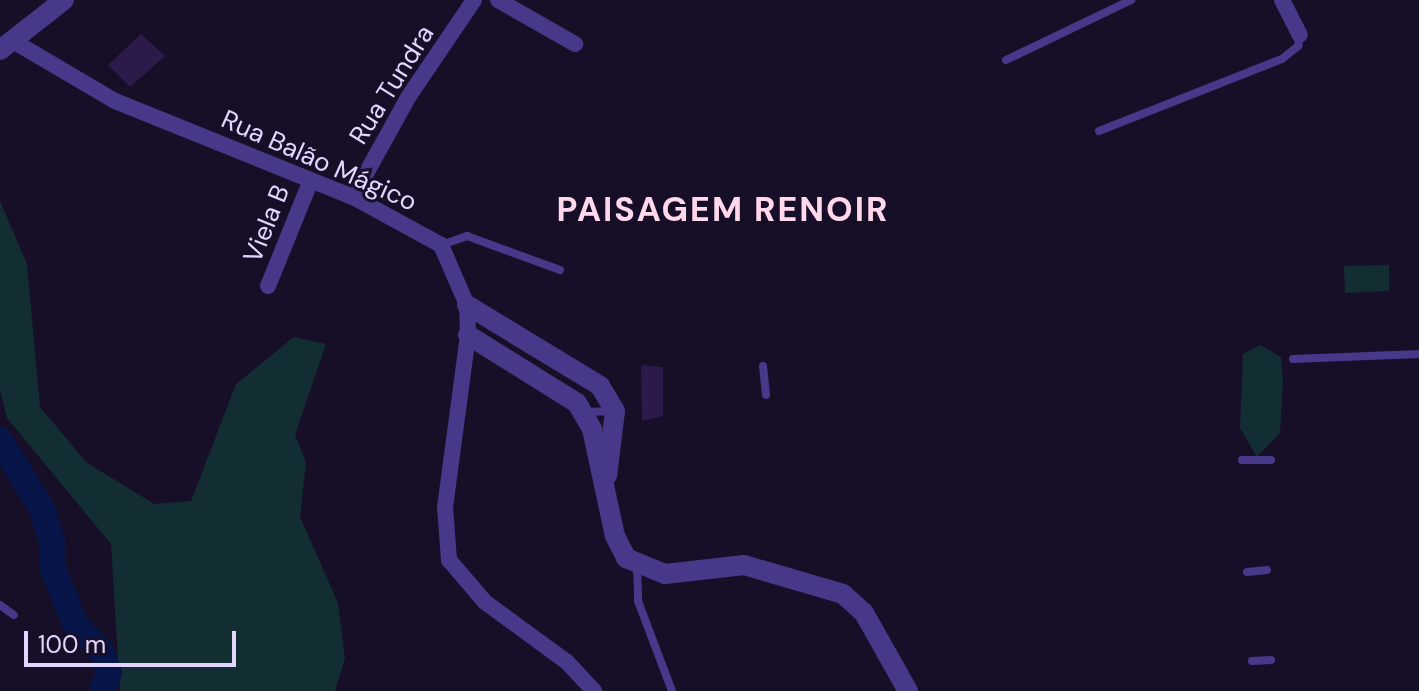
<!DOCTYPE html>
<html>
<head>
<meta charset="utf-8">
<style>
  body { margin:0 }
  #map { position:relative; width:1419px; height:691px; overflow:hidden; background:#170f28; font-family:"DM Sans",sans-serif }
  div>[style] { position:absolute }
  .green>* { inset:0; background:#122e33 }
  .river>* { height:26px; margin:-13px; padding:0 13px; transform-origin:13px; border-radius:13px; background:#081548 }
  .building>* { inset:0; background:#2c1a4a }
  .service>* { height:8px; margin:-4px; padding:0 4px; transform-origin:4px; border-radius:4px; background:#483889 }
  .minor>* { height:16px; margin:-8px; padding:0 8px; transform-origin:8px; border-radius:8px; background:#483889 }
  .tertiary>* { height:20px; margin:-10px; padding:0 10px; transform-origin:10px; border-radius:10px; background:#483889 }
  span { translate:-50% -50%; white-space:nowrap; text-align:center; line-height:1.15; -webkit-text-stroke:6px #170f28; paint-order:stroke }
  .street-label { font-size:26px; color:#e2d6ff }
  .district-label { font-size:34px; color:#ffd8eb; font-weight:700; letter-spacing:2px }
  .scale { position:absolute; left:24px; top:631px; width:212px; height:36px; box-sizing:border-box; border:4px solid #e2d6ff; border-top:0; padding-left:10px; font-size:24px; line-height:28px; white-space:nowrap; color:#e2d6ff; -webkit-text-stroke:6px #170f28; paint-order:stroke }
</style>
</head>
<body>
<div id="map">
  <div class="green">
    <i style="clip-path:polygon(0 201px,27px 264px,40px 407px,86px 462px,154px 504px,191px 501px,236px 384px,294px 337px,326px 344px,295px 435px,306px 462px,300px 517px,338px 603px,345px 658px,335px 691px,120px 691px,111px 544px,7px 418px,0 390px)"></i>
    <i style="clip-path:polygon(1389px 265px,1389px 291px,1345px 293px,1344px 266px)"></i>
    <i style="clip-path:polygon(1260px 345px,1281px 357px,1283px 381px,1280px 433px,1257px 457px,1240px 428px,1243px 354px)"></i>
  </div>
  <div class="river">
    <i style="left:0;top:440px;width:81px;rotate:58.7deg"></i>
    <i style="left:42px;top:509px;width:37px;rotate:73deg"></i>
    <i style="left:53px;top:544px;width:24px;rotate:90deg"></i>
    <i style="left:53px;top:568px;width:60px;rotate:68.6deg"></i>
    <i style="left:75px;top:624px;width:37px;rotate:46deg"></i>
    <i style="left:101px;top:651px;width:23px;rotate:70deg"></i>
    <i style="left:109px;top:673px;width:19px;rotate:111deg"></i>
  </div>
  <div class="building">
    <i style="clip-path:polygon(141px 34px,165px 56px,130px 87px,108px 65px)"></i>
    <i style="clip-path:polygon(641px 365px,663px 367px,663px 416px,642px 421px)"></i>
  </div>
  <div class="service">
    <i style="left:1006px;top:60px;width:139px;rotate:-25.6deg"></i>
    <i style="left:1099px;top:131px;width:197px;rotate:-21.5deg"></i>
    <i style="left:1282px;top:59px;width:21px;rotate:-39deg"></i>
    <i style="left:1298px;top:46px;width:11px;rotate:-80deg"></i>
    <i style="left:441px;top:245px;width:28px;rotate:-19deg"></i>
    <i style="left:467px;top:236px;width:99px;rotate:20.1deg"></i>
    <i style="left:1293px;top:359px;width:126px;rotate:-2.3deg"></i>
    <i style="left:763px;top:366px;width:29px;rotate:84deg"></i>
    <i style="left:584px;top:412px;width:31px;rotate:-2deg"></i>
    <i style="left:1242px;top:460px;width:29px"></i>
    <i style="left:637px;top:566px;width:35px;rotate:88deg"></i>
    <i style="left:638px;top:601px;width:96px;rotate:69.3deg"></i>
    <i style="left:1247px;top:572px;width:20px;rotate:-6deg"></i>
    <i style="left:0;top:605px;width:17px;rotate:36deg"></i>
    <i style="left:1252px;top:661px;width:19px;rotate:-3deg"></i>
  </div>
  <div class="minor">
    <i style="left:498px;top:0;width:89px;rotate:29.7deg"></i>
    <i style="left:1282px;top:0;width:39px;rotate:63deg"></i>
    <i style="left:13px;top:41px;width:118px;rotate:30.5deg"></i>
    <i style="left:115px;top:101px;width:257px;rotate:22deg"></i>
    <i style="left:353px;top:197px;width:100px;rotate:28.6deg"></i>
    <i style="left:441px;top:245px;width:65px;rotate:66.6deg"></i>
    <i style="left:467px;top:305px;width:30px;rotate:88deg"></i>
    <i style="left:468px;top:335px;width:174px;rotate:97.6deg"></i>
    <i style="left:445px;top:507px;width:53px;rotate:85.7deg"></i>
    <i style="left:449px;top:560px;width:55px;rotate:49.4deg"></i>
    <i style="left:485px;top:602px;width:102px;rotate:36.2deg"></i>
    <i style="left:567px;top:662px;width:40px;rotate:47deg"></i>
    <i style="left:353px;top:197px;width:115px;rotate:-61deg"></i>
    <i style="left:409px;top:96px;width:116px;rotate:-55.9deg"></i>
    <i style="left:268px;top:286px;width:114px;rotate:-67.9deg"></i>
  </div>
  <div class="tertiary">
    <i style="left:0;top:50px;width:81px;rotate:-38deg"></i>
    <i style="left:467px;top:305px;width:156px;rotate:31.3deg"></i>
    <i style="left:600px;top:386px;width:29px;rotate:59deg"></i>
    <i style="left:615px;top:411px;width:65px;rotate:97deg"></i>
    <i style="left:468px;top:335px;width:128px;rotate:32deg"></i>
    <i style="left:577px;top:403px;width:30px;rotate:60deg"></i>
    <i style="left:592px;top:429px;width:109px;rotate:77.9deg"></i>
    <i style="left:615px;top:536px;width:25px;rotate:63deg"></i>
    <i style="left:626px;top:558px;width:42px;rotate:22.3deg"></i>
    <i style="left:665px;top:574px;width:80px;rotate:-6.5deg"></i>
    <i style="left:744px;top:565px;width:103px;rotate:16.3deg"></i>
    <i style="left:843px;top:594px;width:28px;rotate:42deg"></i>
    <i style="left:864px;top:613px;width:90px;rotate:60.6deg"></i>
  </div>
  <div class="street-label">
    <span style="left:392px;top:85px;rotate:-58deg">Rua Tundra</span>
    <span style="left:319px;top:161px;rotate:24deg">Rua Balão Mágico</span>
    <span style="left:267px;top:224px;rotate:-68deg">Viela B</span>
  </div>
  <div class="district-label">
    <span style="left:723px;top:210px">PAISAGEM RENOIR</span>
  </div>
  <div class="scale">100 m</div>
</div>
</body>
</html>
